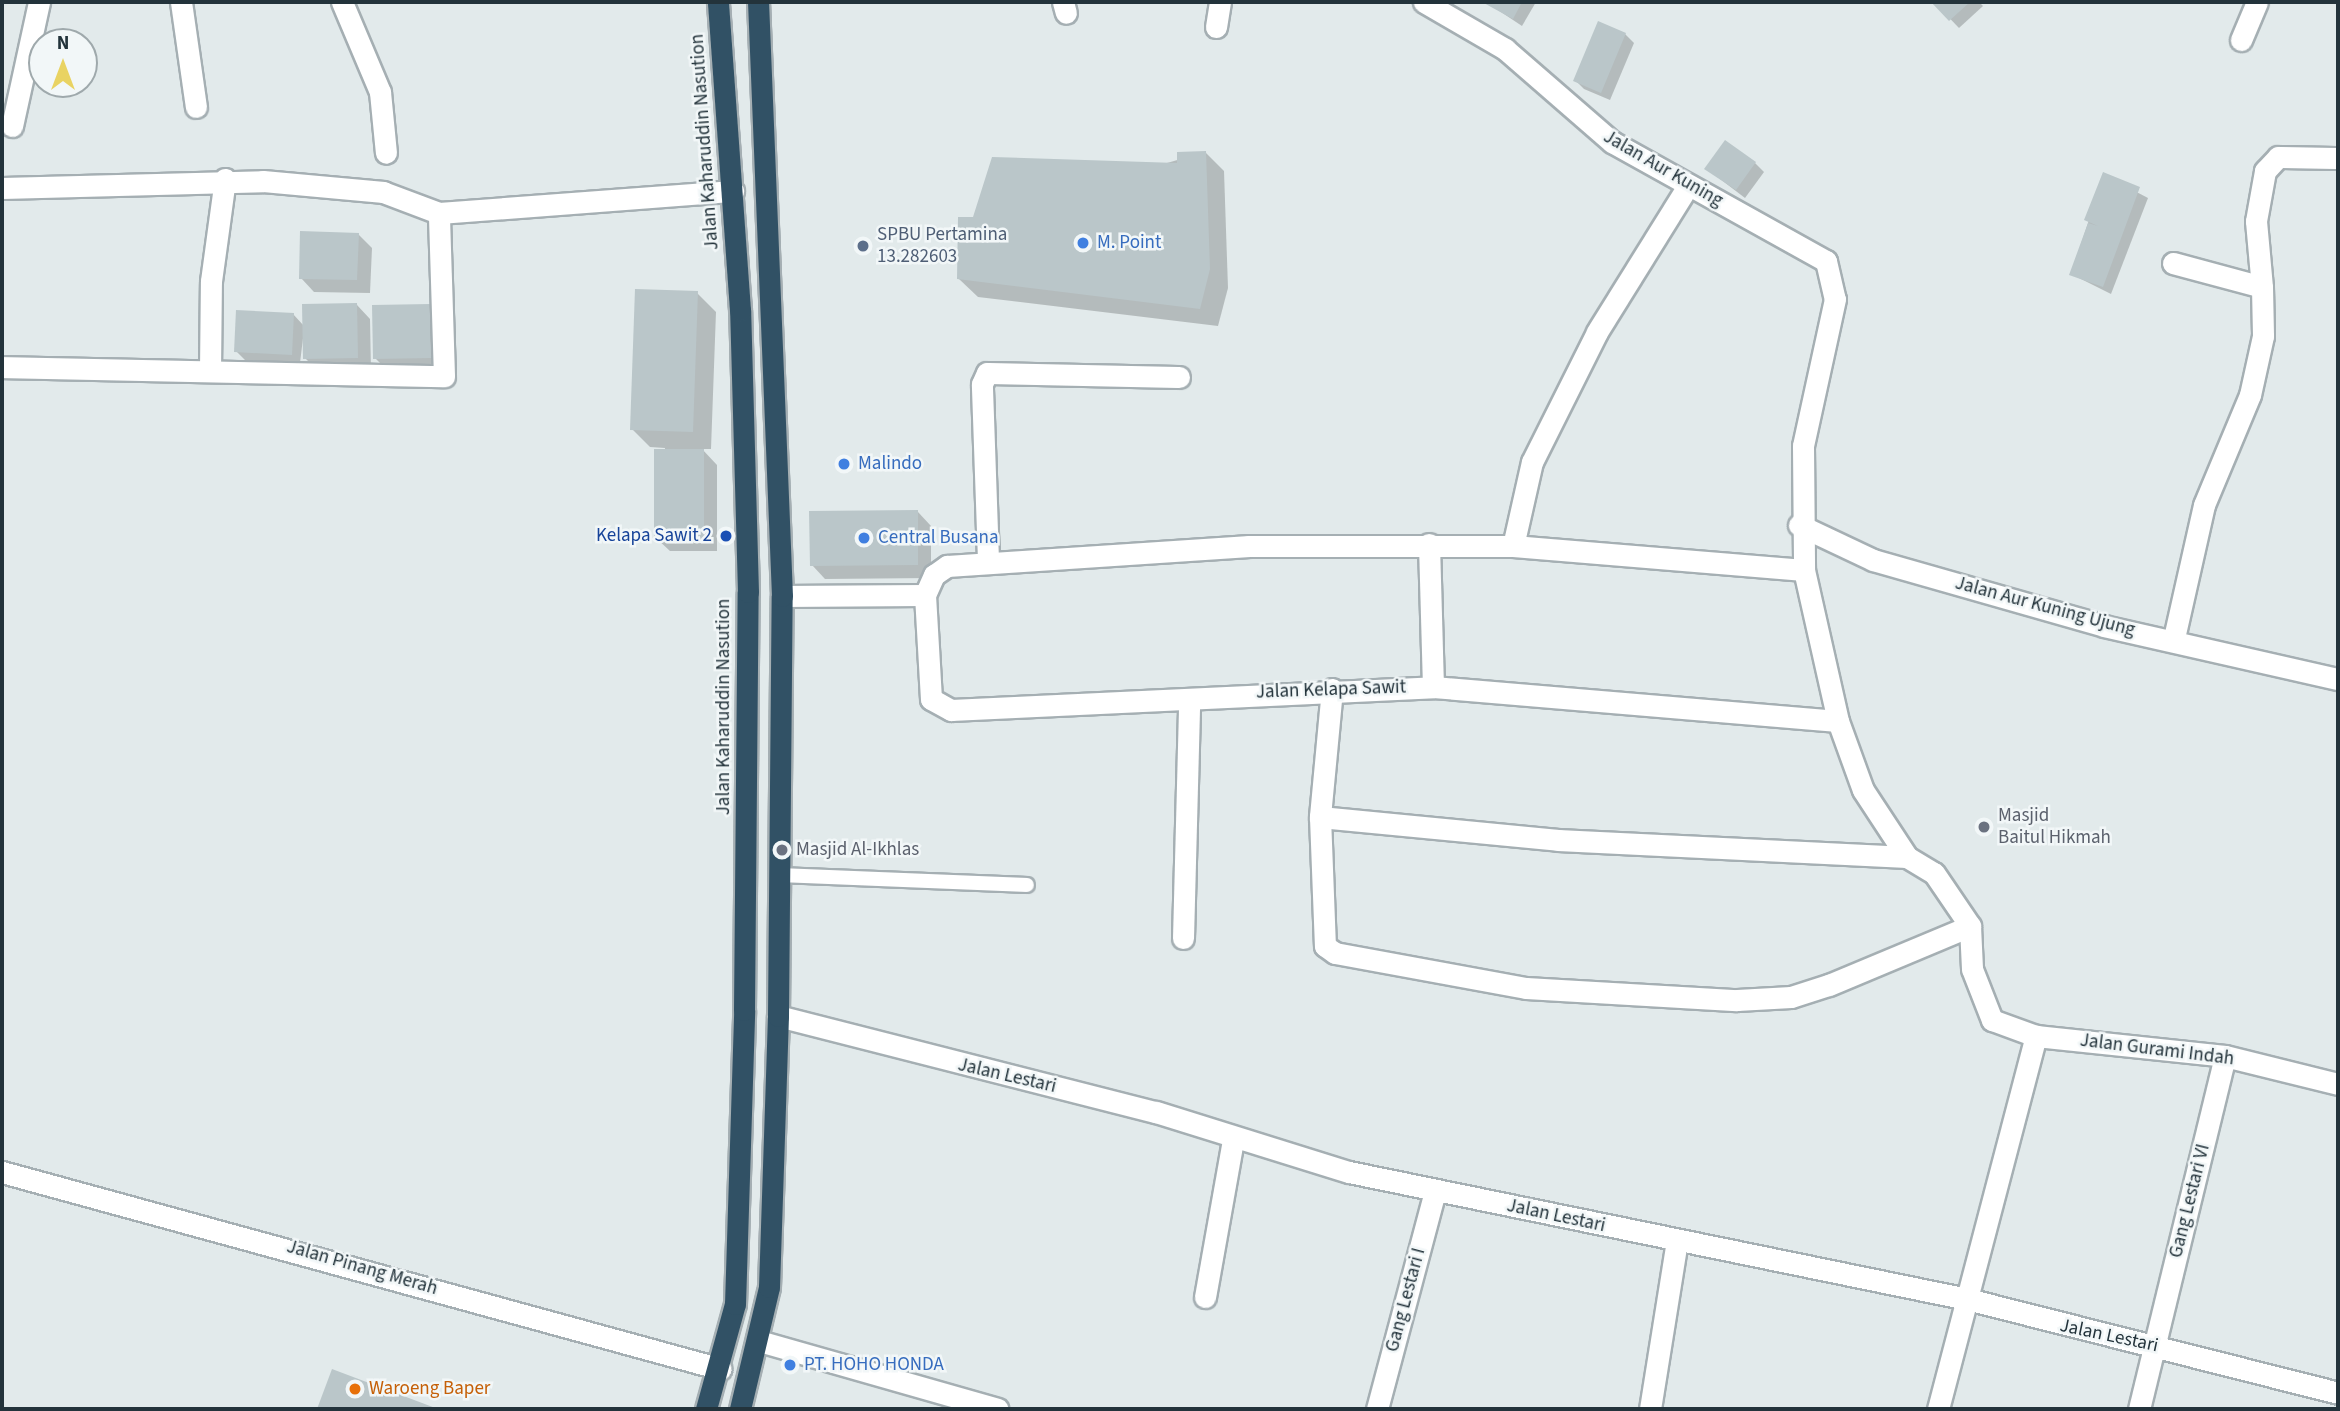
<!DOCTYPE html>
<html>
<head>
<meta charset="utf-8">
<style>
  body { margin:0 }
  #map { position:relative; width:2340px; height:1411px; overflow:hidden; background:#e2eaeb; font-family:"Source Sans 3",sans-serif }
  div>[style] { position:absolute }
  .shadow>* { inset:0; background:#0003 }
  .building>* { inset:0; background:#bac6c9 }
  .roads { filter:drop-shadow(2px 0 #a5afb3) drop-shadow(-2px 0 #a5afb3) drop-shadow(0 2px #a5afb3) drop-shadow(0 -2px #a5afb3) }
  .lane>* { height:14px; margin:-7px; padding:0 7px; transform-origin:7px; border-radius:7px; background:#fff }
  .street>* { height:21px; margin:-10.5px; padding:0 10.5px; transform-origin:10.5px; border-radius:10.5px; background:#fff }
  .highway>* { height:21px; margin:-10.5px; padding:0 10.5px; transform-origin:10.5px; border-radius:10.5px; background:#315165 }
  .dots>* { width:19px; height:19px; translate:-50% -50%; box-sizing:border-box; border:4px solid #f2f7f8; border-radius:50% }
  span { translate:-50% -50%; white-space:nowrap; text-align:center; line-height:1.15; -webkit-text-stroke:5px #f2f7f8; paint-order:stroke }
  .street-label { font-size:19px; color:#23333b }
  .service-label { font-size:19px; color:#4e5e75 }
  .left { translate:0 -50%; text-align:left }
  .shop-label { font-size:19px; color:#366cbe }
  .transit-label { font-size:19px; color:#164399 }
  .right { translate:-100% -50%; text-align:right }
  .worship-label { font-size:19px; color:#5b616d }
  .food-label { font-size:19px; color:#c56008 }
  .frame { position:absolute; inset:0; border:4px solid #23333b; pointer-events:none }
  .north { position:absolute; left:28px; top:28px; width:70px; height:70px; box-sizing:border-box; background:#f2f7f8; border:2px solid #9fa9ac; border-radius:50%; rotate:0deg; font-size:19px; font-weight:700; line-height:28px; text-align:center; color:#23333b }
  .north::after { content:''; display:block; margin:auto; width:24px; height:32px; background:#e9d362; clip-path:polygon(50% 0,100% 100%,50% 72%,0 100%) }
</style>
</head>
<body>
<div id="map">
  <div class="shadow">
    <i style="clip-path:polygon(1486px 2px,1536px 2px,1522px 26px)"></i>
    <i style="clip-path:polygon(1934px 2px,1979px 2px,1983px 6px,1959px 28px)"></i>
    <i style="clip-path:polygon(1625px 34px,1634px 43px,1610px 100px,1584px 89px,1575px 80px)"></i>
    <i style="clip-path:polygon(1205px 152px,1224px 171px,1228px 288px,1218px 326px,978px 297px,959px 279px,974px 219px)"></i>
    <i style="clip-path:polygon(1755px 163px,1764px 172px,1745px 198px,1707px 169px)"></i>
    <i style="clip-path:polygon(2104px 175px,2148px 198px,2111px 294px,2071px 274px)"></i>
    <i style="clip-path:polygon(358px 234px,372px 248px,370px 293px,314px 292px,301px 278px)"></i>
    <i style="clip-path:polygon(697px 293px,716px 312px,711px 449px,702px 449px,717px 465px,717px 551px,670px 551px,656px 538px,665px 448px,650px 447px,632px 429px)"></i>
    <i style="clip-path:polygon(357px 305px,370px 319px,371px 371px,319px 372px,305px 358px,304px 330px,300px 363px,245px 360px,236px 351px,293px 314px,304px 326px)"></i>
    <i style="clip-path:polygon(429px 306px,443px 320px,444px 371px,389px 372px,375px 358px)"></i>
    <i style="clip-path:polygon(918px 512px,931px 526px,931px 578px,825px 579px,812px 565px)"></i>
    <i style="clip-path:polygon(333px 1372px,434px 1409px,319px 1409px)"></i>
  </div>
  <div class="building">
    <i style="clip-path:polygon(1482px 2px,1522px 2px,1513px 19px)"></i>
    <i style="clip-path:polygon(1931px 2px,1970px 2px,1949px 21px)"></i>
    <i style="clip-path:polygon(1598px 21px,1626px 33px,1601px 93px,1573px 81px)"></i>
    <i style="clip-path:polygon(1725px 140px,1756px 162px,1736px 190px,1704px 169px)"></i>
    <i style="clip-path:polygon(1206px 151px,1210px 269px,1200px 309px,957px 279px,958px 217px,973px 217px,992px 157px,1177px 163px,1177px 152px)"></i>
    <i style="clip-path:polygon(2103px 172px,2140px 187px,2103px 287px,2069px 275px,2088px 223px,2098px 226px,2084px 220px)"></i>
    <i style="clip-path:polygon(300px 231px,359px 233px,357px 280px,299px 279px)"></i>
    <i style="clip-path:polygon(635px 289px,698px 291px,693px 432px,630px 430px)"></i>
    <i style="clip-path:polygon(357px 303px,358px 358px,303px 359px,302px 304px)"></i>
    <i style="clip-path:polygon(430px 304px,431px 358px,373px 359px,372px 305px)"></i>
    <i style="clip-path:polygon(236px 310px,294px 313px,292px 355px,234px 352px)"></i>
    <i style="clip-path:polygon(654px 449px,704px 449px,704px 538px,654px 538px)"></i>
    <i style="clip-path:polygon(918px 510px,918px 565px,810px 566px,809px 511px)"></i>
    <i style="clip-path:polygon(332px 1369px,438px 1409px,317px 1409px)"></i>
  </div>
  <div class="roads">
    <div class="lane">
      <i style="left:780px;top:875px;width:247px;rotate:2.3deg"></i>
    </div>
    <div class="street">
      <i style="left:181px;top:2px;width:106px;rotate:81.9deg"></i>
      <i style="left:342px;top:2px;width:98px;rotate:67.1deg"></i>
      <i style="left:380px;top:92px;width:61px;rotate:84.4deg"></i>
      <i style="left:1063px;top:2px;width:11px;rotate:75deg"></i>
      <i style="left:1424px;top:2px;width:94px;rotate:30.1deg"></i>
      <i style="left:1505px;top:49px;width:142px;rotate:41deg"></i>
      <i style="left:1612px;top:142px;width:245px;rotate:29.1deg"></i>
      <i style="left:1826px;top:261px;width:39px;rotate:77deg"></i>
      <i style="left:1835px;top:299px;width:150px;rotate:102.3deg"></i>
      <i style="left:1803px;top:446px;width:124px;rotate:89.5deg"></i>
      <i style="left:1804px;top:570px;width:155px;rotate:77.3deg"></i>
      <i style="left:1838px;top:721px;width:73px;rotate:70.1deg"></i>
      <i style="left:1863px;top:790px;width:80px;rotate:56.7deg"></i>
      <i style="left:1907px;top:857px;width:31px;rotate:31deg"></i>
      <i style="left:1934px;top:873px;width:64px;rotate:55.8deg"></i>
      <i style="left:1970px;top:926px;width:43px;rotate:87.3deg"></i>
      <i style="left:1972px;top:969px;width:55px;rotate:68.6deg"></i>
      <i style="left:1992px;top:1020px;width:47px;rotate:20deg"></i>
      <i style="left:2036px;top:1036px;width:190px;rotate:6deg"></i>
      <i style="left:2225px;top:1056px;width:116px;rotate:13.9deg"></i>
      <i style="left:1216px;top:27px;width:25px;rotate:-81deg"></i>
      <i style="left:2241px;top:40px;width:41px;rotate:-67.2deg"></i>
      <i style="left:12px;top:126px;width:127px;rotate:-77.7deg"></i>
      <i style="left:2px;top:188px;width:261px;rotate:-1.5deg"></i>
      <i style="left:263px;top:181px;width:121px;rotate:5.2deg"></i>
      <i style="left:383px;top:192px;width:60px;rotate:20.6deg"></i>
      <i style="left:439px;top:213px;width:295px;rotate:-4.3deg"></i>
      <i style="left:2173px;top:263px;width:92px;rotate:15.1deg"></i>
      <i style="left:2262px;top:287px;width:49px;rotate:88.8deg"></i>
      <i style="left:2263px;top:336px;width:60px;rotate:102.4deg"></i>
      <i style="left:2250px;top:395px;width:119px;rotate:112.7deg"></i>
      <i style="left:2204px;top:505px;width:136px;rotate:102.7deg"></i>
      <i style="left:2262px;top:287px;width:66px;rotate:-95.2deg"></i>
      <i style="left:2256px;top:221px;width:51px;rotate:-79.8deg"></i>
      <i style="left:2265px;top:171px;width:19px;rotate:-47deg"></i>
      <i style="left:2278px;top:157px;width:60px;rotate:1deg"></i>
      <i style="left:2px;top:367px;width:442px;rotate:1.2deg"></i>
      <i style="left:444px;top:376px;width:163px;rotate:-91.8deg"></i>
      <i style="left:210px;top:371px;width:90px;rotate:-89.4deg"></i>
      <i style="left:211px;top:281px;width:103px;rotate:-82.2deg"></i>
      <i style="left:1799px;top:525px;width:82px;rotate:25.3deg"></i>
      <i style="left:1873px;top:560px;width:240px;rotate:15.9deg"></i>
      <i style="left:2104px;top:626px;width:240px;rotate:12.8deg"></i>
      <i style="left:1429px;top:544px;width:143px;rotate:88.4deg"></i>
      <i style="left:1513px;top:546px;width:86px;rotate:-77.3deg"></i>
      <i style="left:1532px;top:462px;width:145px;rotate:-63.4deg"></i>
      <i style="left:1597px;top:332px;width:172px;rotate:-58.1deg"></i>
      <i style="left:988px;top:560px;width:176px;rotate:-92deg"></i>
      <i style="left:982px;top:384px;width:12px;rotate:-66deg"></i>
      <i style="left:987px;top:373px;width:192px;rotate:1.2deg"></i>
      <i style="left:925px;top:595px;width:104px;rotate:86.7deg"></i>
      <i style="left:931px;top:699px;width:23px;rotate:29deg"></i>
      <i style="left:951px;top:710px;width:483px;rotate:-2.7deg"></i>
      <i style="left:1433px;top:687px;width:406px;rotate:4.8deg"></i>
      <i style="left:782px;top:596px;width:143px;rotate:-0.4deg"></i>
      <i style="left:925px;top:595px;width:22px;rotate:-66deg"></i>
      <i style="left:934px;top:575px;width:16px;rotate:-35deg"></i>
      <i style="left:947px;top:566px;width:303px;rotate:-3.8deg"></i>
      <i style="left:1249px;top:546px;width:264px"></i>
      <i style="left:1513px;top:546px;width:292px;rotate:4.7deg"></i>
      <i style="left:1332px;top:689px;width:129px;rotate:95.4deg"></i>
      <i style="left:1320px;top:817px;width:129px;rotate:87.8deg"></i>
      <i style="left:1325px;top:946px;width:12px;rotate:35deg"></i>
      <i style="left:1335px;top:953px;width:194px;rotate:10.4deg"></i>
      <i style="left:1526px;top:988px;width:211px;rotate:3.3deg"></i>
      <i style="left:1737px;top:1000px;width:54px;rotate:-3.2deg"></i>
      <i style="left:1791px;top:997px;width:40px;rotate:-18deg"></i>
      <i style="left:1829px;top:985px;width:153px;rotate:-22.7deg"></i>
      <i style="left:1320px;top:817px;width:239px;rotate:5.5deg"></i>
      <i style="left:1558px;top:840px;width:349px;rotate:2.8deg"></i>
      <i style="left:1183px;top:938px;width:235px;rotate:-88.5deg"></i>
      <i style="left:778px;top:1016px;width:390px;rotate:14.3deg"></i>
      <i style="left:1156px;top:1112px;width:202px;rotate:17.3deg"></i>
      <i style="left:1349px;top:1172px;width:631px;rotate:11.61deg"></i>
      <i style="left:1967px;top:1299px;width:383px;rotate:14.2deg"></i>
      <i style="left:2px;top:1172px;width:745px;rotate:15.32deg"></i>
      <i style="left:1205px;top:1297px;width:159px;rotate:-79.9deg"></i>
      <i style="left:759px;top:1341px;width:248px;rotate:15.9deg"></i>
      <i style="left:1377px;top:1409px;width:226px;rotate:-75.1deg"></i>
      <i style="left:1650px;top:1409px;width:170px;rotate:-80.9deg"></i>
      <i style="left:1938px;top:1409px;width:386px;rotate:-75.3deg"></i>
      <i style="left:2139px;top:1409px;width:363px;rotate:-76.3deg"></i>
    </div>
    <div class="highway">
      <i style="left:706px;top:1409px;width:109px;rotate:-74.6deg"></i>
      <i style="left:735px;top:1304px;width:294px;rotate:-88.2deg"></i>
      <i style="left:744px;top:1010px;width:418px;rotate:-89.5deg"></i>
      <i style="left:748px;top:592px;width:282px;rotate:-91.6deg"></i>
      <i style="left:740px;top:310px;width:309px;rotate:-94.1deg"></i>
      <i style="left:740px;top:1409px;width:125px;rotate:-76.6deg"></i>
      <i style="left:769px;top:1287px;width:271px;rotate:-88.1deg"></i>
      <i style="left:778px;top:1016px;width:420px;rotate:-89.5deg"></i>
      <i style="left:782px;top:596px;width:594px;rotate:-92.31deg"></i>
    </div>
  </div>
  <div class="dots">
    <i style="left:1083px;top:243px;background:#3f7fe0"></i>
    <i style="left:863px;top:246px;background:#5c6f8a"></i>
    <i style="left:844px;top:464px;background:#3f7fe0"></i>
    <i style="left:726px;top:536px;background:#1a4fb4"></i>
    <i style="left:864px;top:538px;background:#3f7fe0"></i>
    <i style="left:1984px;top:827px;background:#6b7280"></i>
    <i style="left:782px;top:850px;background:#6b7280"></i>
    <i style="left:790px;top:1365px;background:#3f7fe0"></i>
    <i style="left:355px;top:1389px;background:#e8710a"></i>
  </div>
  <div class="street-label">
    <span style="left:705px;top:142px;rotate:-94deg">Jalan Kaharuddin Nasution</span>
    <span style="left:1663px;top:169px;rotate:30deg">Jalan Aur Kuning</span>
    <span style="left:2045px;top:607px;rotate:15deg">Jalan Aur Kuning Ujung</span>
    <span style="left:1331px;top:690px;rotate:-2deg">Jalan Kelapa Sawit</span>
    <span style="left:724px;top:707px;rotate:-90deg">Jalan Kaharuddin Nasution</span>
    <span style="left:2157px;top:1050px;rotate:7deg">Jalan Gurami Indah</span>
    <span style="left:1007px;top:1076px;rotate:13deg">Jalan Lestari</span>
    <span style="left:2190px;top:1201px;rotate:-76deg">Gang Lestari VI</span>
    <span style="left:1556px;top:1216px;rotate:12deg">Jalan Lestari</span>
    <span style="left:362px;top:1268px;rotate:16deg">Jalan Pinang Merah</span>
    <span style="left:1406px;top:1300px;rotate:-75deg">Gang Lestari I</span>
    <span style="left:2109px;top:1336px;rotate:12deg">Jalan Lestari</span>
  </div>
  <div class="service-label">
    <span class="left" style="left:877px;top:246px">SPBU Pertamina<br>13.282603</span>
  </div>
  <div class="shop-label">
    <span class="left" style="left:1097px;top:243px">M. Point</span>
    <span class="left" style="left:858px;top:464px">Malindo</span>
    <span class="left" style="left:878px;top:538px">Central Busana</span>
    <span class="left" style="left:804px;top:1365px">PT. HOHO HONDA</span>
  </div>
  <div class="transit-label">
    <span class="right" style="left:712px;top:536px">Kelapa Sawit 2</span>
  </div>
  <div class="worship-label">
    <span class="left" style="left:1998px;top:827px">Masjid<br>Baitul Hikmah</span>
    <span class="left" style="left:796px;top:850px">Masjid Al-Ikhlas</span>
  </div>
  <div class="food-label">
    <span class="left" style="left:369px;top:1389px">Waroeng Baper</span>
  </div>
  <div class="frame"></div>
  <div class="north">N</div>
</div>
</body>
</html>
